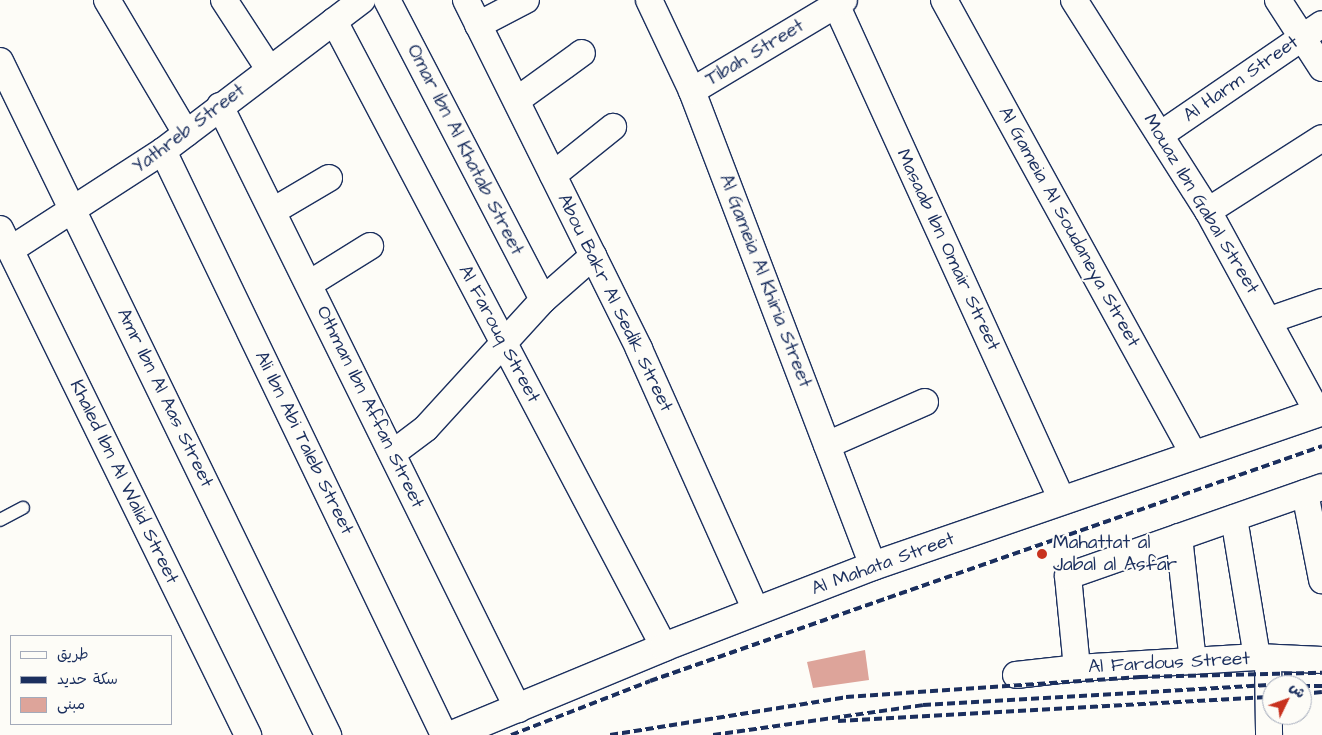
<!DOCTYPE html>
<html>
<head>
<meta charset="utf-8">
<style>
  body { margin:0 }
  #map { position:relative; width:1322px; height:735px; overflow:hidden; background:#fdfcf7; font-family:"Architects Daughter","Playpen Sans Arabic",sans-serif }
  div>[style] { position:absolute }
  .building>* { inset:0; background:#dda49a }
  .roads { filter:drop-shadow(1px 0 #1b2f5e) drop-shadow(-1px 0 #1b2f5e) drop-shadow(0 1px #1b2f5e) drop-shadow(0 -1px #1b2f5e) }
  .lane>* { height:12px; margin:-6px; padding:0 6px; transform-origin:6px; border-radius:6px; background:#fdfcf7 }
  .street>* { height:26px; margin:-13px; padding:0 13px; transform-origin:13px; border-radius:13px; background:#fdfcf7 }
  .secondary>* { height:28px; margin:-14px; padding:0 14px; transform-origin:14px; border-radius:14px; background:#fdfcf7 }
  .rail>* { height:4px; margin-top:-2px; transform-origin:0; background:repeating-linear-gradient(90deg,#1b2f5e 0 8px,transparent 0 12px) }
  .dots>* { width:14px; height:14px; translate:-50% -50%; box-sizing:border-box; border:2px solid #fdfcf7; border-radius:50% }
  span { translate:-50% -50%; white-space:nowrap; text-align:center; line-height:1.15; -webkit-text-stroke:4px #fdfcf7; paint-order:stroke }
  .street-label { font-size:19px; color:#1b2f5e }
  .poi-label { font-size:19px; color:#1b2f5e }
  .left { translate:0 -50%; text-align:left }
  .legend { position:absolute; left:10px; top:635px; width:162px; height:90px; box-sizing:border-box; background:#fdfcf7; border:1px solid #a3aaba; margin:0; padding:6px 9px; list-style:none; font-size:15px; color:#1b2f5e }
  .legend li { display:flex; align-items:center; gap:10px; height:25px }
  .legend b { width:25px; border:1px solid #a3aaba }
  .north { position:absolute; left:1262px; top:675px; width:50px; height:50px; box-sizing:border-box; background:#fdfcf7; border:1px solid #a3aaba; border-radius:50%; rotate:48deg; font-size:14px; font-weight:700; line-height:20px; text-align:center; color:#1b2f5e }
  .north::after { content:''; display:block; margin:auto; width:18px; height:22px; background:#c8321e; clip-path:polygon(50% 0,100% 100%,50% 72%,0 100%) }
</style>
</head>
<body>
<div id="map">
  <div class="building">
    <i style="clip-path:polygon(865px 650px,869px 680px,813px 688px,807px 662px)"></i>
  </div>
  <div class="roads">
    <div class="lane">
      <i style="left:0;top:520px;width:26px;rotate:-28deg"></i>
    </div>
    <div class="street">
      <i style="left:107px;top:0;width:155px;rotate:59.3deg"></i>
      <i style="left:224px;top:0;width:82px;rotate:56.9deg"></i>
      <i style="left:387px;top:0;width:338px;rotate:62.5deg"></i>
      <i style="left:466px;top:0;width:390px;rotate:63.6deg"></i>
      <i style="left:639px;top:349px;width:286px;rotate:65.9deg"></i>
      <i style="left:649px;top:0;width:101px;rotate:64.7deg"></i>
      <i style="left:692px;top:91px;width:508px;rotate:69.14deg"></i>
      <i style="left:834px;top:0;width:550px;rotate:65.49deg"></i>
      <i style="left:944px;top:0;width:519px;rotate:61.21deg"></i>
      <i style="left:1074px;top:0;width:250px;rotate:57.6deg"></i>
      <i style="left:1208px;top:211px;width:230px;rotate:61.4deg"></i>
      <i style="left:1278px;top:0;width:81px;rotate:57.1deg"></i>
      <i style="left:334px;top:21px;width:708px;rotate:62.2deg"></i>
      <i style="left:478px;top:25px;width:54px;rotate:-27.5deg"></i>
      <i style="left:0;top:61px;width:750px;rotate:64.05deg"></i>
      <i style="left:692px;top:91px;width:177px;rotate:-30.9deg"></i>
      <i style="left:517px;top:100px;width:80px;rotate:-35.9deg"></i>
      <i style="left:220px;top:106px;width:673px;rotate:63.7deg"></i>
      <i style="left:1160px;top:135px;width:196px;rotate:-34.4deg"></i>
      <i style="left:163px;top:151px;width:648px;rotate:64.3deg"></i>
      <i style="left:553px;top:175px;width:77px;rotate:-38.7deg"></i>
      <i style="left:273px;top:211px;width:65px;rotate:-30.5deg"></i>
      <i style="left:1208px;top:211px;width:135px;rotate:-32.6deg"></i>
      <i style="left:0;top:229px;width:564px;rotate:63.89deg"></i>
      <i style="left:10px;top:250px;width:182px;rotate:-32.9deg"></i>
      <i style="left:163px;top:151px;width:250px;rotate:-37.2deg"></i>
      <i style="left:309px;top:284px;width:72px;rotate:-31.9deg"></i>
      <i style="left:1270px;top:320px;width:55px;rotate:-19.1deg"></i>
      <i style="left:827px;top:445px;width:107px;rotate:-23.7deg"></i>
      <i style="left:393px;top:453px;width:41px;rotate:-37.1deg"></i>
      <i style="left:426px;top:428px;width:173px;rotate:-47.6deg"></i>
      <i style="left:543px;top:300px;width:67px;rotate:-41.3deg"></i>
      <i style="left:1305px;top:493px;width:89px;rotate:78.9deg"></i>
      <i style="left:1234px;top:518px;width:141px;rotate:80.6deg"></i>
      <i style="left:1179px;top:537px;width:125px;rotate:83.6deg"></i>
      <i style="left:1268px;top:659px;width:76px;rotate:89.2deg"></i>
      <i style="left:1077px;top:668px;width:92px;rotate:-95.6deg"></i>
      <i style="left:1068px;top:576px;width:269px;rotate:-19.3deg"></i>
      <i style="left:1016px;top:675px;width:61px;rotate:-6.5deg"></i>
      <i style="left:1077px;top:668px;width:180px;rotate:-3.5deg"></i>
      <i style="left:1257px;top:657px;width:65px;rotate:2.6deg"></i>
    </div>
    <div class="secondary">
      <i style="left:452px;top:735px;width:230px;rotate:-22.5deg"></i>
      <i style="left:664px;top:647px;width:224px;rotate:-21.2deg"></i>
      <i style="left:873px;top:566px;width:475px;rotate:-19deg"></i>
    </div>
  </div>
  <div class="rail">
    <i style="left:1302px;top:686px;width:20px"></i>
    <i style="left:1302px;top:694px;width:20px;rotate:-6deg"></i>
    <i style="left:838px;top:721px;width:435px;rotate:-3.2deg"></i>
    <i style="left:511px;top:735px;width:149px;rotate:-21.2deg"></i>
    <i style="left:650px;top:681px;width:712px;rotate:-19.27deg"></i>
    <i style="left:610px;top:735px;width:239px;rotate:-9.1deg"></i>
    <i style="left:846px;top:697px;width:295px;rotate:-3.9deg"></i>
    <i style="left:1140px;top:677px;width:182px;rotate:-1.3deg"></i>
    <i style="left:713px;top:735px;width:212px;rotate:-8.1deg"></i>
    <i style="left:923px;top:705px;width:350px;rotate:-3.3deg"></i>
  </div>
  <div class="dots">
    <i style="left:1042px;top:554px;background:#c8321e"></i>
  </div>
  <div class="street-label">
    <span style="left:755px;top:53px;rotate:-31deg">Tibah Street</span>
    <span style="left:1241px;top:79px;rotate:-35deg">Al Harm Street</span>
    <span style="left:189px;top:129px;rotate:-37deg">Yathreb Street</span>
    <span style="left:465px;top:150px;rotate:63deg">Omar Ibn Al Khatab Street</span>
    <span style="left:1201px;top:204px;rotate:59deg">Mouaz Ibn Gabal Street</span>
    <span style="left:1069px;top:227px;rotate:61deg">Al Gameia Al Soudaneya Street</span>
    <span style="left:948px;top:250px;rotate:65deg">Masaab Ibn Omair Street</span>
    <span style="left:765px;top:281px;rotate:69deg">Al Gameia Al Khiria Street</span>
    <span style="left:615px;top:303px;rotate:64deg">Abou Bakr Al Sedik Street</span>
    <span style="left:499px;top:334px;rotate:62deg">Al Farouq Street</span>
    <span style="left:165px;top:398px;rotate:64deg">Amr Ibn Al Aas Street</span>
    <span style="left:370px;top:407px;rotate:64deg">Othman Ibn Affan Street</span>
    <span style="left:304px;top:443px;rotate:64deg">Ali Ibn Abi Taleb Street</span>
    <span style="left:124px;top:482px;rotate:64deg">Khaled Ibn Al Walid Street</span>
    <span style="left:883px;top:564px;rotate:-20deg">Al Mahata Street</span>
    <span style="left:1169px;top:663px;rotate:-3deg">Al Fardous Street</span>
  </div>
  <div class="poi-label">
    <span class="left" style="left:1053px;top:554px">Mahattat al<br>Jabal al Asfar</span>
  </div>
  <ul class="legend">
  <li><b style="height:6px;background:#fdfcf7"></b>طريق</li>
  <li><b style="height:6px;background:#1b2f5e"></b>سكة حديد</li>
  <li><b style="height:14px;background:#dda49a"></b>مبنى</li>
  </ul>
  <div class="north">ش</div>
</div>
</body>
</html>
